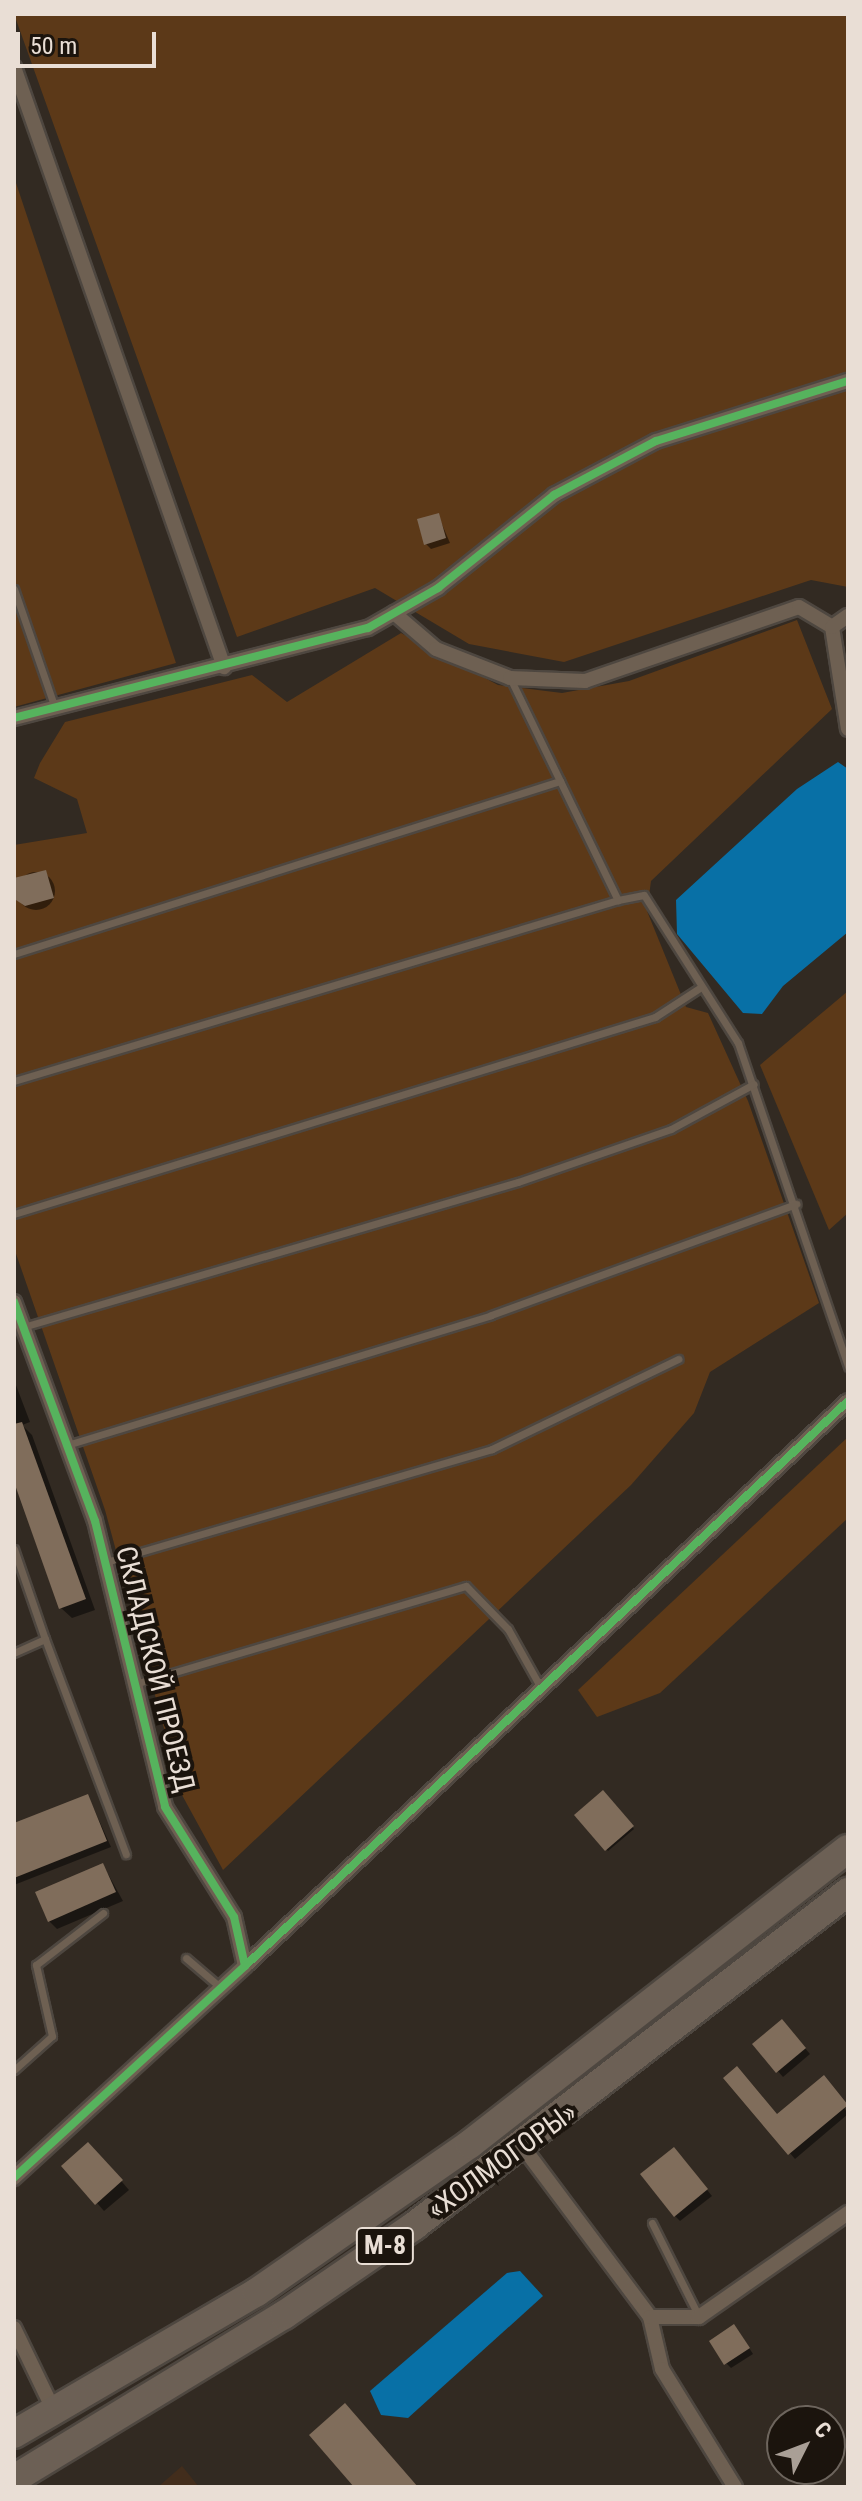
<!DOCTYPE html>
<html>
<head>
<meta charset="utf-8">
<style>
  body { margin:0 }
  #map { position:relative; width:862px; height:2501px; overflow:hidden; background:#322a22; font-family:"Roboto Condensed",sans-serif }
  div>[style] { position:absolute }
  .built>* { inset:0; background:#422d1c }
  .green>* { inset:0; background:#5c3918 }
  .water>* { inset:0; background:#0870a6 }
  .shadow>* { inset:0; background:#0007 }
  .round { border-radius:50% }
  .building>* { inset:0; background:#806d5b }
  .roads { filter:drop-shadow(2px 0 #4e4740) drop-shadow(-2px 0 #4e4740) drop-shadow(0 2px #4e4740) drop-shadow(0 -2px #4e4740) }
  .lane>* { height:7px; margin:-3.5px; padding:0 3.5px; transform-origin:3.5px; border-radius:3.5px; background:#6e6052 }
  .street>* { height:14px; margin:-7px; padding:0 7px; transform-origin:7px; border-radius:7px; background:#6e6052 }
  .highway>* { height:28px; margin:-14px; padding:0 14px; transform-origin:14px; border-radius:14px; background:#6c6055 }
  .cycleway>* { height:8px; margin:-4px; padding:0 4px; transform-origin:4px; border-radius:4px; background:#56b35d }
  span { translate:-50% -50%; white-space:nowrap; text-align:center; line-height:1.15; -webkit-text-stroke:8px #1b140d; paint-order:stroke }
  .shield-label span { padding:2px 6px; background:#1b140d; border:2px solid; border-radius:6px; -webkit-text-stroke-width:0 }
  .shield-label { font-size:26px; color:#e9ded5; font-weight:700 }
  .street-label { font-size:28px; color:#e9ded5 }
  .frame { position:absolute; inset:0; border:16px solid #e9ded5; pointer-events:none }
  .north { position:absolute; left:766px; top:2405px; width:80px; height:80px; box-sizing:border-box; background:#1b140d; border:2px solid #6d655d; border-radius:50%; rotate:48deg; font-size:22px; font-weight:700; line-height:32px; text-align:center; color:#e9ded5 }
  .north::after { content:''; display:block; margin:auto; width:28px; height:36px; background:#a99f96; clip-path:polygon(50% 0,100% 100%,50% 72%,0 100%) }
  .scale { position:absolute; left:16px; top:32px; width:140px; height:36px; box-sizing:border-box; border:4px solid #e9ded5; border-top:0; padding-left:10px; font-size:24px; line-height:28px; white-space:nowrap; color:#e9ded5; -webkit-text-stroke:6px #1b140d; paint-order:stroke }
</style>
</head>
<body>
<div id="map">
  <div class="built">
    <i style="clip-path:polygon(182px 2466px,199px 2487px,158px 2487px)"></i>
  </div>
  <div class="green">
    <i style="clip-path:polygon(14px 14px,848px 14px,848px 587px,811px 580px,564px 662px,469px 644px,375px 588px,237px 637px)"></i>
    <i style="clip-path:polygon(14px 177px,176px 663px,14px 707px)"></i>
    <i style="clip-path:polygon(797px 620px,832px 709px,651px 881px,647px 911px,686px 1007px,708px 1013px,748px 1101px,819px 1303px,710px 1372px,694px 1413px,631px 1485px,223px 1870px,182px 1795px,105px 1510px,14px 1248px,14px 845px,87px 833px,77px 799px,34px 778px,40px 763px,65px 722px,252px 675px,287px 702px,401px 633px,498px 685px,562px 693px,629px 681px)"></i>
    <i style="clip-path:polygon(848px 991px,848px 1213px,829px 1230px,760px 1065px)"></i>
    <i style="clip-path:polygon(848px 1437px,848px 1518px,660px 1693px,597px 1717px,578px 1690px)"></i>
  </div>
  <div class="water">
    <i style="clip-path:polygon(838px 762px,848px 769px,848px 932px,783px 986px,762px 1014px,743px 1013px,677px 934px,676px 900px,797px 789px)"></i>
    <i style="clip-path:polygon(520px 2271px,543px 2296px,408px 2418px,381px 2415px,370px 2391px,507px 2273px)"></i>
  </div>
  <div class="shadow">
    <i style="clip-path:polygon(438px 515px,450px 543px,431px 549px,426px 544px)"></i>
    <i class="round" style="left:17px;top:872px;width:38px;height:38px"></i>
    <i style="clip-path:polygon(14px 1380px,30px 1422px,22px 1425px,32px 1435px,95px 1610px,72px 1618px,61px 1608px,14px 1476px)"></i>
    <i style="clip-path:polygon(603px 1793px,634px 1829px,608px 1851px,577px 1815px)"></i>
    <i style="clip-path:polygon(88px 1796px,111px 1847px,14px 1885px,14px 1825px)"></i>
    <i style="clip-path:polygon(103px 1865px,123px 1901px,57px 1929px,49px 1921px)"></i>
    <i style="clip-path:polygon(787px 2027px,810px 2054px,783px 2077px,755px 2045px)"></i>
    <i style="clip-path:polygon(726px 2078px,778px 2117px,829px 2083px,848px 2114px,795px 2159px)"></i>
    <i style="clip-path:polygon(96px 2152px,129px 2190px,104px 2211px,97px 2203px)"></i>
    <i style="clip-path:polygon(679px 2155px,712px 2196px,680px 2221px,675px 2216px)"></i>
    <i style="clip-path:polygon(739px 2332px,753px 2354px,731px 2368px,726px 2363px)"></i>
  </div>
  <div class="building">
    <i style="clip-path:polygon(439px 513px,446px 538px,424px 545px,417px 519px)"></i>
    <i style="clip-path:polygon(46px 870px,54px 898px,25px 906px,16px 900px,14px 878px)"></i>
    <i style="clip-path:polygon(22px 1422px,86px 1599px,59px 1609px,14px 1482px,14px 1424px)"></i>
    <i style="clip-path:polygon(603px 1790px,634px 1826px,605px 1851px,574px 1815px)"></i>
    <i style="clip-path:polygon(88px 1794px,107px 1841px,14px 1878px,14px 1823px)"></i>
    <i style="clip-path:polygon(103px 1863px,116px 1892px,48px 1922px,35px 1892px)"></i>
    <i style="clip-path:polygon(782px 2019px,806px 2048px,776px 2073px,752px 2044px)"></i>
    <i style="clip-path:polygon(737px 2066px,777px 2114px,824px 2075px,848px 2105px,788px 2155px,723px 2078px)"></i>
    <i style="clip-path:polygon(88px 2142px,123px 2180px,95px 2205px,61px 2166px)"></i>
    <i style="clip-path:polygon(674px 2147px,708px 2189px,674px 2217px,640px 2174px)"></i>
    <i style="clip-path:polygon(734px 2324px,750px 2348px,724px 2365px,709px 2341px)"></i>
    <i style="clip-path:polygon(345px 2403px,418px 2487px,354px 2487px,309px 2435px)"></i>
  </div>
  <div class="roads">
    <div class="lane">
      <i style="left:14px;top:589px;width:126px;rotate:71deg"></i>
      <i style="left:511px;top:680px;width:245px;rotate:64.1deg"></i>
      <i style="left:618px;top:900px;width:26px;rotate:-11deg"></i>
      <i style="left:644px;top:895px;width:175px;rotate:57.6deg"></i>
      <i style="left:738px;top:1043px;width:342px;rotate:71.2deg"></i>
      <i style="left:14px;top:954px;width:573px;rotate:-17.58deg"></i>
      <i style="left:14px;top:1081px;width:631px;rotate:-16.68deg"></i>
      <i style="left:14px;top:1214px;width:671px;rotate:-17.08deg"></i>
      <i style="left:655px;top:1017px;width:55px;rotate:-33.1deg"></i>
      <i style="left:23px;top:1327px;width:516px;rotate:-16.33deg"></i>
      <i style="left:518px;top:1182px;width:162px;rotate:-19.1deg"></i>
      <i style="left:671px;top:1129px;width:94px;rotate:-28.5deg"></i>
      <i style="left:67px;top:1445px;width:443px;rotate:-17deg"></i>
      <i style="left:491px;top:1315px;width:325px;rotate:-20deg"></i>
      <i style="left:14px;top:1549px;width:95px;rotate:71deg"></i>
      <i style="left:45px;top:1639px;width:34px;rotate:156deg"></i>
      <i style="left:106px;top:1562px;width:402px;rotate:-16.3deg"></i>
      <i style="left:492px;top:1449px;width:207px;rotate:-25.8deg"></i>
      <i style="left:45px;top:1639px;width:230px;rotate:69.4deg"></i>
      <i style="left:138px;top:1683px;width:342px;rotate:-16.5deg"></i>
      <i style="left:466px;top:1586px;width:60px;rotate:45.7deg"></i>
      <i style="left:508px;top:1629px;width:68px;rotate:60.8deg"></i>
      <i style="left:186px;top:1958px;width:46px;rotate:40.6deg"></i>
      <i style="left:14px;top:2070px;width:51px;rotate:-41.8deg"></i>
      <i style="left:52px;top:2036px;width:73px;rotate:-102.7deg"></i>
      <i style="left:36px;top:1965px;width:85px;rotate:-37.8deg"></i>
      <i style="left:652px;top:2223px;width:105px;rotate:63.4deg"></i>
    </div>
    <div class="street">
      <i style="left:14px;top:67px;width:636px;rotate:70.71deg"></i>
      <i style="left:394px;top:613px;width:55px;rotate:40.6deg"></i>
      <i style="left:436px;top:649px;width:79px;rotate:21.4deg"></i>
      <i style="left:510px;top:678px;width:75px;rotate:2.3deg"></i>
      <i style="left:585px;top:681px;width:226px;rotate:-19.1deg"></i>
      <i style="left:799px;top:607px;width:39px;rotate:31deg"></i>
      <i style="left:832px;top:627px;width:103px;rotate:81.1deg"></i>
      <i style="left:832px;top:627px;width:19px;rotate:-35deg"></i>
      <i style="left:14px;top:718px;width:365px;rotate:-14.3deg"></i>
      <i style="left:368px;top:628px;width:81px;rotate:-29.7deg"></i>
      <i style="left:438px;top:588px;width:149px;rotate:-38.7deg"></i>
      <i style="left:554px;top:495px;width:115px;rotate:-27.9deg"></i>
      <i style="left:656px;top:441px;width:201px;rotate:-17.4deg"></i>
      <i style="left:14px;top:1302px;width:233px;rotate:69.7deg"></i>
      <i style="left:95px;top:1521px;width:294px;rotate:76.2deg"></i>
      <i style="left:165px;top:1807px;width:130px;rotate:57.9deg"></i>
      <i style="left:234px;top:1917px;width:50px;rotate:77.3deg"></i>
      <i style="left:245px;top:1966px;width:314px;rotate:137.5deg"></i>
      <i style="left:245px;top:1966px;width:826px;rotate:-43.14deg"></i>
      <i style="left:523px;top:2147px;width:212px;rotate:53.2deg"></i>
      <i style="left:650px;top:2317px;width:53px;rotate:77deg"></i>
      <i style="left:662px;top:2369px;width:139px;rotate:58.3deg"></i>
      <i style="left:650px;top:2317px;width:49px"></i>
      <i style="left:699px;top:2317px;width:182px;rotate:-34.9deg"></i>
      <i style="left:14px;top:2328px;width:92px;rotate:64.3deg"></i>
    </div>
    <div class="highway">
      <i style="left:14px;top:2434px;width:281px;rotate:-30.3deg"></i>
      <i style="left:257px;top:2292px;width:259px;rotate:-34.8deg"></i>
      <i style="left:470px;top:2144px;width:479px;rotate:-38deg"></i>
      <i style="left:14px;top:2479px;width:316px;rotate:-31.3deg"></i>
      <i style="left:284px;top:2315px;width:158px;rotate:-34.4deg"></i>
      <i style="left:414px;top:2226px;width:548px;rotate:-37.58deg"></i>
    </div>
  </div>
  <div class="cycleway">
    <i style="left:14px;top:718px;width:365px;rotate:-14.3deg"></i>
    <i style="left:368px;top:628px;width:81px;rotate:-29.7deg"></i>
    <i style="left:438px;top:588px;width:149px;rotate:-38.7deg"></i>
    <i style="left:554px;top:495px;width:115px;rotate:-27.9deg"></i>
    <i style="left:656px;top:441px;width:201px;rotate:-17.4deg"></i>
    <i style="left:14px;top:1302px;width:233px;rotate:69.7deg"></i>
    <i style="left:95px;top:1521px;width:294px;rotate:76.2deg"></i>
    <i style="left:165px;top:1807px;width:130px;rotate:57.9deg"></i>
    <i style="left:234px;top:1917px;width:50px;rotate:77.3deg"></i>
    <i style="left:245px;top:1966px;width:314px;rotate:137.5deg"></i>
    <i style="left:245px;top:1966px;width:826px;rotate:-43.14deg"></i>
  </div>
  <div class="shield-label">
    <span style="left:385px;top:2246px">М-8</span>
  </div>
  <div class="street-label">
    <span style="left:155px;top:1669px;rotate:76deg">СКЛАДСКОЙ ПРОЕЗД</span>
    <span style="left:502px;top:2161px;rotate:-36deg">«ХОЛМОГОРЫ»</span>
  </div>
  <div class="frame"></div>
  <div class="north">С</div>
  <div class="scale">50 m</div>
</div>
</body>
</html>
